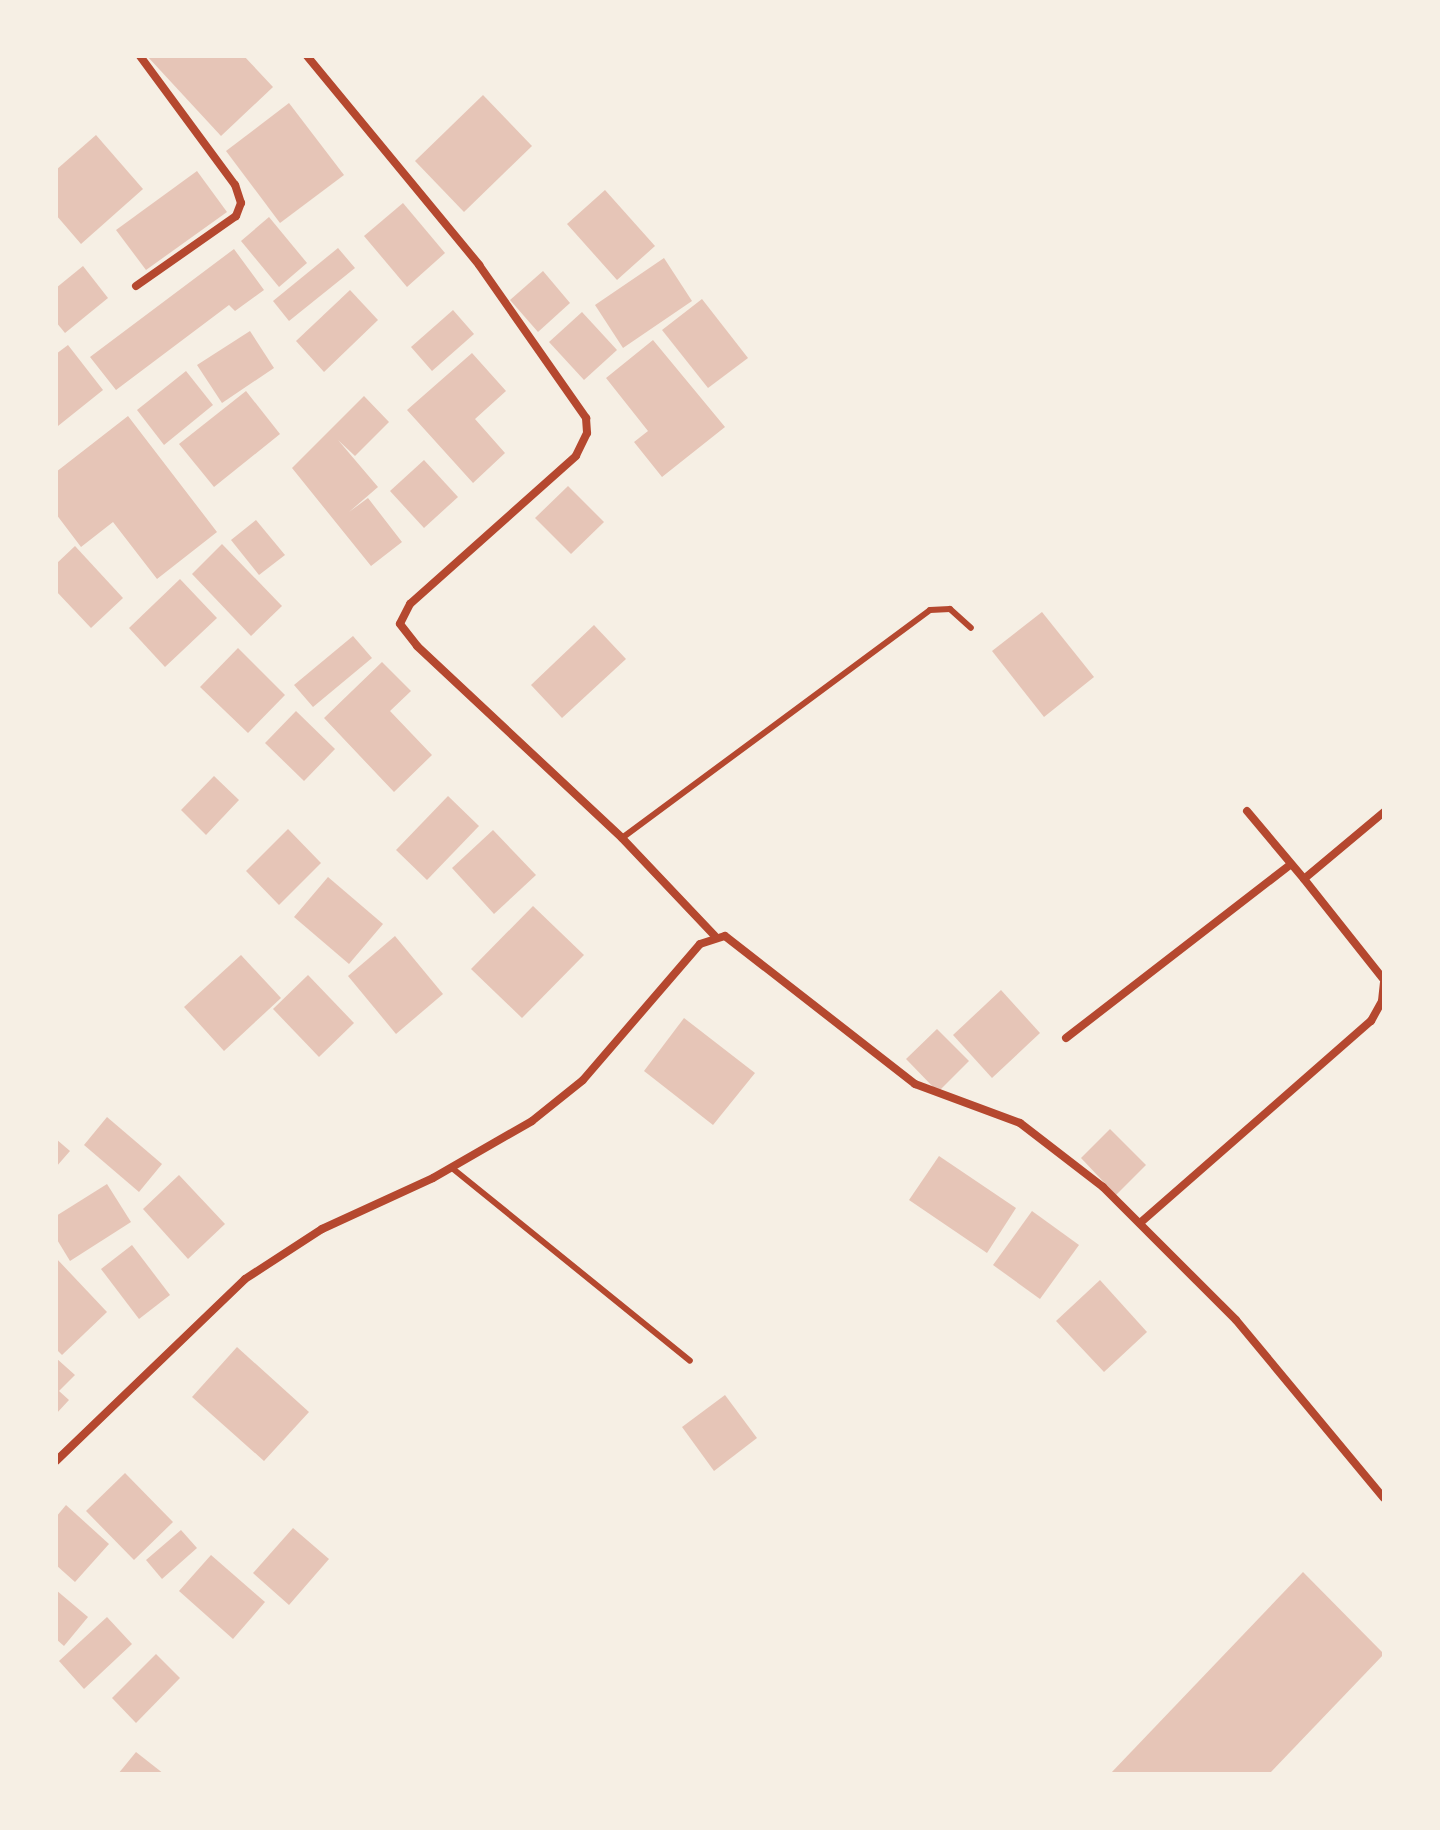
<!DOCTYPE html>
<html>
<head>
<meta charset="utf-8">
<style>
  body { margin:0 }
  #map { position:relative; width:1440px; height:1830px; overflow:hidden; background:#f6efe4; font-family:"Zilla Slab",serif }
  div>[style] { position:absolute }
  .building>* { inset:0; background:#e6c5b7 }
  .service>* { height:6px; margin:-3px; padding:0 3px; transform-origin:3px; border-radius:3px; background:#b5482f }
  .minor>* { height:8px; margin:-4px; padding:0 4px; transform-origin:4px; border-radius:4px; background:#b5482f }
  span { translate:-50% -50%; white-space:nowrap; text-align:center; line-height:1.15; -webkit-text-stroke:6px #f6efe4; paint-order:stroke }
  .frame { position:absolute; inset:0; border:58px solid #f6efe4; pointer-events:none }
</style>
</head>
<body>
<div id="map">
  <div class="building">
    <i style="clip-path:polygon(147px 56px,244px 56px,273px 87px,221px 136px)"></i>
    <i style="clip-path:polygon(483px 95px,532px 146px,464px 212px,415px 161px)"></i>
    <i style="clip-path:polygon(289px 103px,344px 175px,280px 223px,226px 151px)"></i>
    <i style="clip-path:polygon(96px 135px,143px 189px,81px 244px,56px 215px,56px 170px)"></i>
    <i style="clip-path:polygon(197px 171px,227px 212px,146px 270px,116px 230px)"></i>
    <i style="clip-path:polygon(605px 190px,655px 246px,617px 280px,567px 224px)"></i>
    <i style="clip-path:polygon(403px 203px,445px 253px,407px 287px,364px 236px)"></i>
    <i style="clip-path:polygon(269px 217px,307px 263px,279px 287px,241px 241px)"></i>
    <i style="clip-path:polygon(338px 248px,355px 268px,289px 321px,273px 301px)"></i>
    <i style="clip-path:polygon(234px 249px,264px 290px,235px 311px,229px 305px,116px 390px,90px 357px)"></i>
    <i style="clip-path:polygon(664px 258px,692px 301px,623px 348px,595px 305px)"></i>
    <i style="clip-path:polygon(83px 266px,108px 298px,65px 333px,56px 322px,56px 288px)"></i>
    <i style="clip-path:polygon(543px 271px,570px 303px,538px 332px,510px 300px)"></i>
    <i style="clip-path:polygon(350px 290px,378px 320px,324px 372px,296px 341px)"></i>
    <i style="clip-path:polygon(702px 299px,748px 358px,708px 388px,662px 330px)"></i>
    <i style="clip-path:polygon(453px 310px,474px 334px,432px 371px,411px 347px)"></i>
    <i style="clip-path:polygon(582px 312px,617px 350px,584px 380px,549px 342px)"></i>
    <i style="clip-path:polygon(250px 331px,274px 368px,222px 403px,197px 365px)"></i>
    <i style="clip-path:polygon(653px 340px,725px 427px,662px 477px,634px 442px,648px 431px,606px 378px)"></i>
    <i style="clip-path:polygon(68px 345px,103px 390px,58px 426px,56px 354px)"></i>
    <i style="clip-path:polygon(472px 353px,506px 391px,475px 419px,505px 453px,473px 483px,407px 410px)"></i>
    <i style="clip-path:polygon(186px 371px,213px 405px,164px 445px,137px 410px)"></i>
    <i style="clip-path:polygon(246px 391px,280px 434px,214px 487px,179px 444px)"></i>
    <i style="clip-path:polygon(364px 396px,389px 422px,355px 456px,338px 440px,378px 487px,349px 512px,368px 498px,402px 542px,371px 566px,292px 468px)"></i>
    <i style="clip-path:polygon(128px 416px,217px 532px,157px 579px,113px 522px,81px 547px,56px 514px,56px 472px)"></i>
    <i style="clip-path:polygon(424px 460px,458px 497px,424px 528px,390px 491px)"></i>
    <i style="clip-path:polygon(568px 486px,604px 522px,571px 554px,535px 518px)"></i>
    <i style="clip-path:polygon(256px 520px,285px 555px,259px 575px,231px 540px)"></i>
    <i style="clip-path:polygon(222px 544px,282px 606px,251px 636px,192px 574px)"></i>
    <i style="clip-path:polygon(75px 546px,123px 598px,91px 628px,56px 591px,56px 564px)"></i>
    <i style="clip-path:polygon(180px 579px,217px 618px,165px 667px,129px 628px)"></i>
    <i style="clip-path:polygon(1042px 612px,1094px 677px,1044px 717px,992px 651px)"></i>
    <i style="clip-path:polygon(594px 625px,626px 659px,562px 718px,531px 685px)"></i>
    <i style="clip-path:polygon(353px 636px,372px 658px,313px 707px,294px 685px)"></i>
    <i style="clip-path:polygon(238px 648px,285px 695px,248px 733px,200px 687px)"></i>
    <i style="clip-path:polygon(382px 662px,411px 691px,390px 711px,432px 755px,394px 792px,324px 718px)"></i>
    <i style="clip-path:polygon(296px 711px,335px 749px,304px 781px,265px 743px)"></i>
    <i style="clip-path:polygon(214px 776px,239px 800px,206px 835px,181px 810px)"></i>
    <i style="clip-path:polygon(448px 796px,479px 826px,427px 880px,396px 850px)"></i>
    <i style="clip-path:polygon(288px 829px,321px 863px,279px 905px,246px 871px)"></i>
    <i style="clip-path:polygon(493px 830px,536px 875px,494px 914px,452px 868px)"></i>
    <i style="clip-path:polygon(328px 877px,383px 924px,349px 964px,294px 917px)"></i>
    <i style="clip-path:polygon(533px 906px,584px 955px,522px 1018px,471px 969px)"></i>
    <i style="clip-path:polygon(395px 936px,443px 994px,396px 1034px,348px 976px)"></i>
    <i style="clip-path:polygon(241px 955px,281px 998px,224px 1051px,184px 1007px)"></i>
    <i style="clip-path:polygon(308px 975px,354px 1023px,319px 1057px,273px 1009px)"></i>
    <i style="clip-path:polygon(1001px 990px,1040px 1033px,992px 1078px,953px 1035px)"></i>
    <i style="clip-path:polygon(684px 1018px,755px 1073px,713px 1125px,644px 1071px)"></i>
    <i style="clip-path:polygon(937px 1029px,969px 1061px,938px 1092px,906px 1059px)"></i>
    <i style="clip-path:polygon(107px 1117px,162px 1164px,139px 1192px,84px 1145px)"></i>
    <i style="clip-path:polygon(1110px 1129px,1146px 1165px,1116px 1195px,1081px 1158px)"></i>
    <i style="clip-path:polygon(56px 1139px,70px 1151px,56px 1167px)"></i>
    <i style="clip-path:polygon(939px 1156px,1016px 1208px,987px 1253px,909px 1200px)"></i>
    <i style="clip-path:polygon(179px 1175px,225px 1224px,188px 1259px,143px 1209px)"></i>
    <i style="clip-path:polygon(107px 1184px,131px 1222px,70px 1261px,56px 1238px,56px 1216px)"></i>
    <i style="clip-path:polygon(1032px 1211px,1079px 1245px,1040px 1299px,993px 1265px)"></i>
    <i style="clip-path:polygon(132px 1245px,170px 1295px,139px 1319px,101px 1269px)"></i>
    <i style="clip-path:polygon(56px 1258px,107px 1312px,62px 1355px,56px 1349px)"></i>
    <i style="clip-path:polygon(1100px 1280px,1147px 1332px,1104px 1372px,1056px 1321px)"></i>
    <i style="clip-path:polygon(237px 1347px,309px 1412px,264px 1461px,192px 1397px)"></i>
    <i style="clip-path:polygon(56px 1358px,75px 1375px,59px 1391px,69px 1400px,56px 1414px)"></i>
    <i style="clip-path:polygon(725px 1395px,757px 1438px,714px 1471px,682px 1427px)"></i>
    <i style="clip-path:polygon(125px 1473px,173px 1522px,134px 1560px,86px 1511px)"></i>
    <i style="clip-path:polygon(66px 1505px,109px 1544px,75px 1582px,56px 1565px,56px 1517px)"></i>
    <i style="clip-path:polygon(293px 1528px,329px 1559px,289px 1605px,253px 1573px)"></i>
    <i style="clip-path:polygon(181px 1530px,197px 1548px,162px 1579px,146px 1560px)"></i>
    <i style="clip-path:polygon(211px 1555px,265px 1602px,233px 1639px,179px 1591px)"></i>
    <i style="clip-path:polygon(1303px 1572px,1384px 1654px,1269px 1774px,1110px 1774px)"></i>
    <i style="clip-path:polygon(56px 1590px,88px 1617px,64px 1646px,56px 1639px)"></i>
    <i style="clip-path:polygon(107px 1617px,132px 1644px,84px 1689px,59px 1661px)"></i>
    <i style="clip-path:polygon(156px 1654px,180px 1678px,136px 1723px,112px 1698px)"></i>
    <i style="clip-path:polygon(136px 1752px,164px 1774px,118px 1774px)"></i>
  </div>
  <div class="service">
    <i style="left:622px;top:838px;width:383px;rotate:-36.5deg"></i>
    <i style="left:930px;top:610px;width:20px;rotate:-3deg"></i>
    <i style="left:950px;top:609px;width:28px;rotate:42deg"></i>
    <i style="left:452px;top:1168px;width:306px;rotate:39deg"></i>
  </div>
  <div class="minor">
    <i style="left:307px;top:56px;width:271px;rotate:50.5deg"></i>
    <i style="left:479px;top:265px;width:187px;rotate:55deg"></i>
    <i style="left:586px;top:418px;width:15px;rotate:86deg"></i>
    <i style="left:587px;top:433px;width:25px;rotate:116deg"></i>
    <i style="left:576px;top:456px;width:222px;rotate:138.3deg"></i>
    <i style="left:410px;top:604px;width:22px;rotate:117deg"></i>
    <i style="left:400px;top:624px;width:28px;rotate:52deg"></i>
    <i style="left:417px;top:646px;width:281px;rotate:43.1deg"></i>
    <i style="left:622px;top:838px;width:135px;rotate:46.5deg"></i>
    <i style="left:136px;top:286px;width:122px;rotate:-35deg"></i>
    <i style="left:236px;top:216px;width:14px;rotate:-69deg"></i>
    <i style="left:241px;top:203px;width:19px;rotate:-108deg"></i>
    <i style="left:235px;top:185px;width:160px;rotate:-126.4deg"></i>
    <i style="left:1247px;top:811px;width:89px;rotate:50deg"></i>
    <i style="left:1384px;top:812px;width:104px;rotate:140.1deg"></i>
    <i style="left:1304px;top:879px;width:129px;rotate:51.6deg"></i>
    <i style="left:1066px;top:1038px;width:284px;rotate:-37.7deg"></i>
    <i style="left:1140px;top:1223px;width:307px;rotate:-41.2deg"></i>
    <i style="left:1371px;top:1021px;width:23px;rotate:-61deg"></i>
    <i style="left:1382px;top:1001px;width:18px;rotate:-84deg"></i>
    <i style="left:56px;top:1461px;width:262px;rotate:-43.9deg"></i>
    <i style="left:245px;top:1279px;width:92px;rotate:-33deg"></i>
    <i style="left:322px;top:1229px;width:122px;rotate:-24.7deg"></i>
    <i style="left:433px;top:1178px;width:114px;rotate:-29.9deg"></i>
    <i style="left:532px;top:1121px;width:65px;rotate:-38.8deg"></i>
    <i style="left:583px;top:1080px;width:179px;rotate:-49.3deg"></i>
    <i style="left:700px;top:944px;width:26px;rotate:-18deg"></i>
    <i style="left:725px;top:936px;width:241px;rotate:37.9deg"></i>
    <i style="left:915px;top:1084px;width:112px;rotate:20.4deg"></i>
    <i style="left:1020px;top:1123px;width:105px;rotate:37.6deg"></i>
    <i style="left:1103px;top:1187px;width:188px;rotate:45deg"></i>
    <i style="left:1236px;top:1320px;width:231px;rotate:50.3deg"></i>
  </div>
  <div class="frame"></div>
</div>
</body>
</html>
